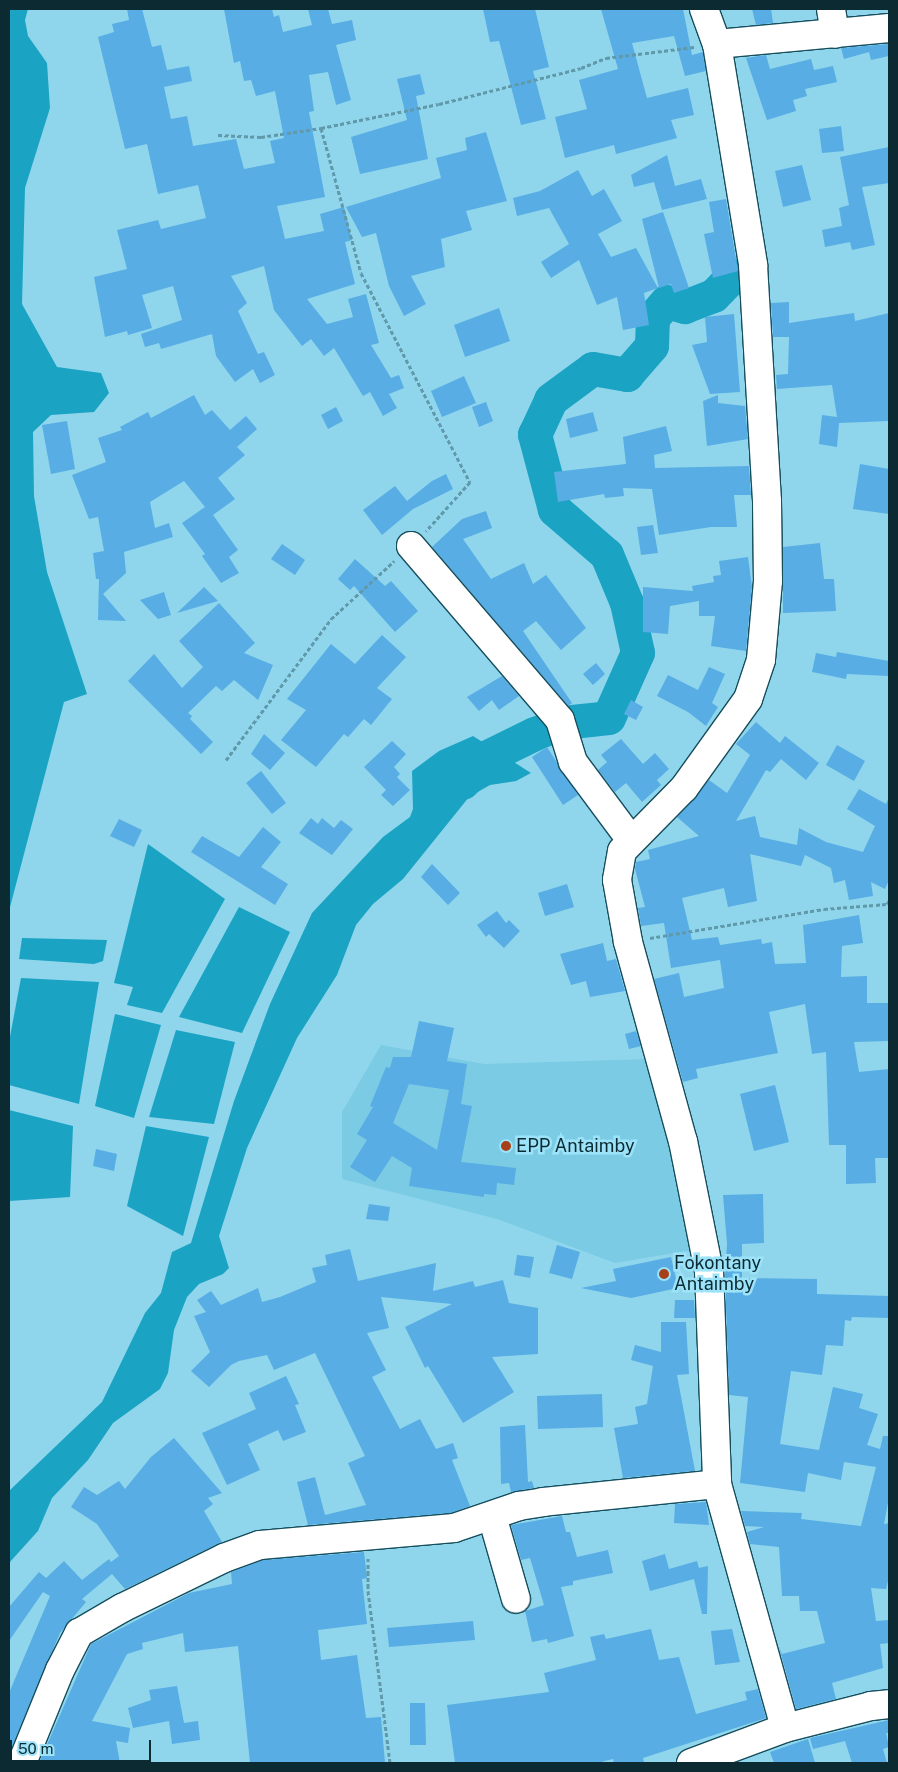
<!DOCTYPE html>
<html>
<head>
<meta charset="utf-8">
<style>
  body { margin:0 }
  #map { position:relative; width:898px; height:1772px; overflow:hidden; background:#8fd6ec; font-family:"Public Sans",sans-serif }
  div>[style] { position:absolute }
  .built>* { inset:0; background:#7acbe3 }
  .water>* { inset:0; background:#1ba3c4 }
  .river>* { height:34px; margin:-17px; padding:0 17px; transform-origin:17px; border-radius:17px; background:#1ba3c4 }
  .building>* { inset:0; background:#57ade4 }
  .path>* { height:3px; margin-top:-1.5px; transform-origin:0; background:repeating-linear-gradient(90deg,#6099aa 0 4px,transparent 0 6.5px) }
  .roads { filter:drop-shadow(1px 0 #164e5d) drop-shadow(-1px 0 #164e5d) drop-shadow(0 1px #164e5d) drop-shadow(0 -1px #164e5d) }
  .minor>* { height:28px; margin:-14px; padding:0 14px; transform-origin:14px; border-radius:14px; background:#fff }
  .dots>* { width:14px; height:14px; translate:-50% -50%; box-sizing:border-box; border:2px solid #9ce3f9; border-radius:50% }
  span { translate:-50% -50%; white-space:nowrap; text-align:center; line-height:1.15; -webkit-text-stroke:5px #9ce3f9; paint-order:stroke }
  .poi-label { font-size:18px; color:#0b2a32 }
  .left { translate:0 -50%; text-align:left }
  .frame { position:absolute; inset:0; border:10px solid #0b2a32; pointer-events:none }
  .scale { position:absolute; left:10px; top:1740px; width:141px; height:22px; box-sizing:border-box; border:2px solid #0b2a32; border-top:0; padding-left:6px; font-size:15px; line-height:18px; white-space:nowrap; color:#0b2a32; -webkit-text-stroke:4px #9ce3f9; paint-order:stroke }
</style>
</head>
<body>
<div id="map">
  <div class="built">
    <i style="clip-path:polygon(381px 1045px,484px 1064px,650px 1059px,692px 1250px,615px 1263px,497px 1219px,342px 1179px,342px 1112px)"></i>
  </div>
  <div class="water">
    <i style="clip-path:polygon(9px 9px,28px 9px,25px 20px,28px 36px,47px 63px,50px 108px,25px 188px,22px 304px,57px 367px,101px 373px,109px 393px,94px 412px,51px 415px,33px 432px,34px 496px,47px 572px,87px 694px,64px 702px,9px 911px)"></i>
    <i style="clip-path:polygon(473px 736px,531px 773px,516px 781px,490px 785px,469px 797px,403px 879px,373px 904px,356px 925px,337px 975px,297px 1038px,247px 1148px,219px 1236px,229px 1268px,223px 1274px,199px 1284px,187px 1297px,174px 1330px,168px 1373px,160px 1389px,113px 1423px,88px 1460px,52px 1498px,38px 1531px,9px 1563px,9px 1491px,102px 1402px,145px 1313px,161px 1293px,172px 1252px,191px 1243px,234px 1101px,270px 1004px,312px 913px,383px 837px,410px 817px,413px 809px,412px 771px,439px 751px)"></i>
    <i style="clip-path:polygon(148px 844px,225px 899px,162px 1013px,127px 1005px,133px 987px,114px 983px)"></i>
    <i style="clip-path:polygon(239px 907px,290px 932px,242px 1033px,179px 1017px)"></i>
    <i style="clip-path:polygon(22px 938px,107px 940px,103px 961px,94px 964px,19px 959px)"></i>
    <i style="clip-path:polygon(21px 978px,99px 982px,79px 1104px,9px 1085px,9px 1042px)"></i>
    <i style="clip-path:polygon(115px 1014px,161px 1025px,134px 1118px,95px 1106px)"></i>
    <i style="clip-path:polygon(176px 1030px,235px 1042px,214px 1124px,149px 1117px)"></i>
    <i style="clip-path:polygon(9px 1110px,73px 1126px,70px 1197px,9px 1201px)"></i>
    <i style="clip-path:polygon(146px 1126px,209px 1137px,183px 1236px,127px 1206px)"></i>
  </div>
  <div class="river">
    <i style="left:463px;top:783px;width:36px;rotate:-46deg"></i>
    <i style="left:488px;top:757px;width:52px;rotate:-26.1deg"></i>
    <i style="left:535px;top:734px;width:30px;rotate:-21deg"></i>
    <i style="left:563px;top:723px;width:46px;rotate:-6.2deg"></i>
    <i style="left:609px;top:718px;width:71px;rotate:-66deg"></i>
    <i style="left:638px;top:653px;width:51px;rotate:-102.4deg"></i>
    <i style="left:627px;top:603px;width:52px;rotate:-112.6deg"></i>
    <i style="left:607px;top:555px;width:69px;rotate:-139.1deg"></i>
    <i style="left:555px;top:510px;width:78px;rotate:-104.9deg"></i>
    <i style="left:535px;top:435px;width:38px;rotate:-65deg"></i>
    <i style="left:551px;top:400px;width:52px;rotate:-36.4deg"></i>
    <i style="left:593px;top:369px;width:35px;rotate:10deg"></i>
    <i style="left:627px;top:375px;width:38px;rotate:-49deg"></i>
    <i style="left:652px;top:346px;width:28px;rotate:-88deg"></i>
    <i style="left:653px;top:318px;width:21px;rotate:-49deg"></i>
    <i style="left:667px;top:302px;width:19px;rotate:16deg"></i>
    <i style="left:685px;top:307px;width:31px;rotate:-21deg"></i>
    <i style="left:714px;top:296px;width:28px;rotate:-46deg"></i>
  </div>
  <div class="building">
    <i style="clip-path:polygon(127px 9px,142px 9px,152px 47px,161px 45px,167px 70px,189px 66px,192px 81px,164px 87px,171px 119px,187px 116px,193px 146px,236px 139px,244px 169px,275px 163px,270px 141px,284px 138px,275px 91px,256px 96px,251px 80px,244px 81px,240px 61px,234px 63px,224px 9px,272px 9px,274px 17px,279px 15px,283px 32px,312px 25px,308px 9px,328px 9px,332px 24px,352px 20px,356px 40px,336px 45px,351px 100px,336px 105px,328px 72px,309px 75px,314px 111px,309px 112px,325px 197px,277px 206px,285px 239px,324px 231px,320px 214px,344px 207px,352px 240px,345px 242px,355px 284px,307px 299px,327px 324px,353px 317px,348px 299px,366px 294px,379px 343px,371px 345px,391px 378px,399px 375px,404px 388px,389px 394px,397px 408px,383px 416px,370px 392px,363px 396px,334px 348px,324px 356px,311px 339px,302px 346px,274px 310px,264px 266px,231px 276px,247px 303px,238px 311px,258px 354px,264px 352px,275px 375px,260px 383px,253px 369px,235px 382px,216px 356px,212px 334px,161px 349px,159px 343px,145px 347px,141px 334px,182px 320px,173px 286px,142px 295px,152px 328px,128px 335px,127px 331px,105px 337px,94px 277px,127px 269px,117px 230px,158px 220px,161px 229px,206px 218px,198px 185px,158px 194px,147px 144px,125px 149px,98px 37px,114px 32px,112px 24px,129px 20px)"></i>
    <i style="clip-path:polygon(483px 9px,535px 9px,549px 67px,533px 71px,546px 119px,521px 125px,499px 41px,490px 42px)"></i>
    <i style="clip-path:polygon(601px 9px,683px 9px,692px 55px,703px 52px,706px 71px,685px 76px,674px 36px,632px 43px,647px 98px,688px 88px,694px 115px,671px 120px,677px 138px,616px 154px,614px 145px,565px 158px,555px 117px,587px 109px,579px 80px,618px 69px)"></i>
    <i style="clip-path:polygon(752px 9px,771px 9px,773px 23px,756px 25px)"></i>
    <i style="clip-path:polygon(889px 44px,889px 56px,871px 60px,869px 52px,844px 59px,841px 48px)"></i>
    <i style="clip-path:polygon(766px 55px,770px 69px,811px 59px,814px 70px,833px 66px,837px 82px,805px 89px,807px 96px,793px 100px,796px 111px,767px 120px,746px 58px)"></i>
    <i style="clip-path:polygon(420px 74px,425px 94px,416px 96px,428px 159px,360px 174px,351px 137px,407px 120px,397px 79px)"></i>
    <i style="clip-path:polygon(841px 126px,844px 151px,822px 153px,819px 129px)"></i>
    <i style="clip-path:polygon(486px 132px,507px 201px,466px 211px,472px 230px,441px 239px,445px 267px,411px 276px,426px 304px,404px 316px,389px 286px,376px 233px,362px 237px,346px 207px,441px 178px,436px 158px,467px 150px,465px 138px)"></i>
    <i style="clip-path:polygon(889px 147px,889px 183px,862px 187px,875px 245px,852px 250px,850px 242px,825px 247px,822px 230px,842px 226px,839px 208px,849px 205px,840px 157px)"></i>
    <i style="clip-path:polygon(667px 155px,675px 186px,701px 179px,707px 199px,662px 210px,654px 182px,634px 187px,631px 175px)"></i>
    <i style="clip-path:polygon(802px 165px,811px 200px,783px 207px,775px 171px)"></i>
    <i style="clip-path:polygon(578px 170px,592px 196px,604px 189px,622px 221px,598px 234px,611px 257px,636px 248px,658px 288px,644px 293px,649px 325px,623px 330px,617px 297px,597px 305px,579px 260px,551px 278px,541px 262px,569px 244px,549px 208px,517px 216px,513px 198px,540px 191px)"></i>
    <i style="clip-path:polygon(726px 199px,738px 271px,713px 278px,704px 234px,714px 232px,709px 202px)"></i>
    <i style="clip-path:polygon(663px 212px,689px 288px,674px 293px,671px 284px,659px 288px,642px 219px)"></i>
    <i style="clip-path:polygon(789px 302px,789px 323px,854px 313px,855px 321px,889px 313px,889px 421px,839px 423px,837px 447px,819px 444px,822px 415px,837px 417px,832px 385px,777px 389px,776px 375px,788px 374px,789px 337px,773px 337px,771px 303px)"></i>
    <i style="clip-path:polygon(499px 308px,510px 341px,465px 357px,454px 325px)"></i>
    <i style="clip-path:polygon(734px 314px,740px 392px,710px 394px,692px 345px,707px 342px,705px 317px)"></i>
    <i style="clip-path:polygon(464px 376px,476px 403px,442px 417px,431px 391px)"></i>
    <i style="clip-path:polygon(194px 395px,205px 415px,212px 410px,230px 430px,246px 416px,257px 429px,237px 447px,245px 455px,218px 478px,235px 499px,213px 515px,238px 550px,229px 557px,239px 573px,221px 583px,202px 556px,205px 554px,182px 523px,205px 507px,184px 481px,150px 502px,155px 528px,169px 523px,173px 537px,124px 552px,126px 573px,103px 594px,126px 621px,98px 620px,99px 579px,96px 579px,93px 553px,104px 551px,98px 517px,89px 519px,72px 475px,106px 462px,98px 438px,122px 430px,120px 427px,148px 412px,151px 418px)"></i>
    <i style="clip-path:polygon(718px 395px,718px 403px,745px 406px,748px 439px,707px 446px,703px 401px)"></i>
    <i style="clip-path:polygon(486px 402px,493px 421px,479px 427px,472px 407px)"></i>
    <i style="clip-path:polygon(336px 407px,343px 421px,328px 429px,321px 415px)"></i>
    <i style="clip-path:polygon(593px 412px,598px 431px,570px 438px,566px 419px)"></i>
    <i style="clip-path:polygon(67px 421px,75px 469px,51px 474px,42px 425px)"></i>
    <i style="clip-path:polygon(666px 426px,672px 451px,654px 455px,655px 468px,749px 466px,751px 495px,734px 495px,737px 527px,711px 527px,659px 535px,652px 489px,623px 488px,624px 496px,605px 498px,604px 494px,558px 502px,554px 472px,626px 464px,623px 437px)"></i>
    <i style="clip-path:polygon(860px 464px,889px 469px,889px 514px,853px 509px)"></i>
    <i style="clip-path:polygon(446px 474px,453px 489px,413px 509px,382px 535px,363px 510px,395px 486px,407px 501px,432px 481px)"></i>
    <i style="clip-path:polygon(486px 511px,492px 528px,463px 539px,491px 579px,524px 563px,533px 584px,546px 575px,586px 628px,561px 650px,536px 621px,523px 631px,572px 703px,568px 706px,432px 547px,462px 519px)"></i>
    <i style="clip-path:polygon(653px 525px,658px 553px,641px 555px,637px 527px)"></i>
    <i style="clip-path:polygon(820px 543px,824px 579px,834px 579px,836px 611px,783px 613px,783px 547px)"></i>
    <i style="clip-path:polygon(282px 544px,305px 560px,295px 575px,271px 559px)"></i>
    <i style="clip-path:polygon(748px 557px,752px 587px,746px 651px,711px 646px,715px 616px,699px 616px,699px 601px,670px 606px,668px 634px,643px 632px,643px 587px,693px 591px,692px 586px,714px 582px,713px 576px,721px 575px,719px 561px)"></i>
    <i style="clip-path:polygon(355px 559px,385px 586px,391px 581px,418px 611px,395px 632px,354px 586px,350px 590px,338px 579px)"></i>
    <i style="clip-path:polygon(204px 587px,218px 601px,177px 613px)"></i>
    <i style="clip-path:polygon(164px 592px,171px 615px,158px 619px,140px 600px)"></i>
    <i style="clip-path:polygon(219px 603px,255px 643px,244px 653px,273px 665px,258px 700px,234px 680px,222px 691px,216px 686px,188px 713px,192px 716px,190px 719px,213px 742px,201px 754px,128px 681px,154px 654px,182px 688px,203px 667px,179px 641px)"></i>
    <i style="clip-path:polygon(382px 635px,406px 657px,377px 688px,392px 699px,371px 725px,364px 719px,348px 737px,344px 734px,316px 767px,281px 740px,306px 710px,287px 699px,331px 644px,355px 664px)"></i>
    <i style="clip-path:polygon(837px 652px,889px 661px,889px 676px,847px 674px,846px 679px,812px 672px,816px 653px,836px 657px)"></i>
    <i style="clip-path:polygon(596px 663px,605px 674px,593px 685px,583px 674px)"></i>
    <i style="clip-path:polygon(709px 667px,725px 674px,712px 703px,718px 707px,706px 726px,688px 712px,657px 696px,668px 675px,698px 690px)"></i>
    <i style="clip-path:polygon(502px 676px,519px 696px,499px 710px,492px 700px,479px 711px,467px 697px)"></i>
    <i style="clip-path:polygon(631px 700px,643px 707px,636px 720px,624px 714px)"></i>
    <i style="clip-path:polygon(756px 722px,780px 743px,785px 736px,819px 763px,806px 780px,781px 759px,770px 772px,766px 770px,736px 821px,755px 816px,760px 837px,797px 845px,799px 828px,826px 842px,863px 852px,875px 826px,847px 809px,859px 789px,886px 804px,889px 797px,889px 880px,885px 889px,871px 882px,873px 896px,849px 900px,845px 880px,834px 883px,831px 868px,805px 855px,801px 866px,750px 854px,757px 901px,728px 907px,724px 888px,682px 898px,692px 940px,718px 937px,720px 945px,761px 939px,762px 944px,772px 942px,775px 964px,806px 963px,803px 925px,859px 915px,863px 943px,842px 946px,841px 977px,867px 976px,867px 1003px,889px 1003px,889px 1041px,854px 1042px,859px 1072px,889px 1069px,889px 1158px,875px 1158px,876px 1183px,846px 1184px,846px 1145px,829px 1145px,826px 1052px,812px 1054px,805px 1004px,769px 1012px,778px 1053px,696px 1069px,698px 1078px,683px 1082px,654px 979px,679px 973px,684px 997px,724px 988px,720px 960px,671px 968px,664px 923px,641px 926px,638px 908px,645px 907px,635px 869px,636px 862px,650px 859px,648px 850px,699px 836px,677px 817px,709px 780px,727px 793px,750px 755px,736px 744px)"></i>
    <i style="clip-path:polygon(264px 734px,285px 753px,270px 770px,251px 754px)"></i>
    <i style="clip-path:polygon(621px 739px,643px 764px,655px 753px,669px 769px,657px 780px,661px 785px,642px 802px,626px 783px,615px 792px,598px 770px,607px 762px,601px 755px)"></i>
    <i style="clip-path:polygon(392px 741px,406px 754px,394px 767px,400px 774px,397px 777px,410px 790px,393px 806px,381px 795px,386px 790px,364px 767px)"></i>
    <i style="clip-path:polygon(837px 745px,865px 761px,854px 781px,826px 765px)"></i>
    <i style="clip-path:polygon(547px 747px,578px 795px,563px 805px,532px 757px)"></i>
    <i style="clip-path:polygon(261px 771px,286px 803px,272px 814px,246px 783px)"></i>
    <i style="clip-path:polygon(311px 818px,318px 824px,322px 818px,334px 828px,341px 820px,353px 829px,332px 855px,299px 833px)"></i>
    <i style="clip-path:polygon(119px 819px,142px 830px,134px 847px,110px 836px)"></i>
    <i style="clip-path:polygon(263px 827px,281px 842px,261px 867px,288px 884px,275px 905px,191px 852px,202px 836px,239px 857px)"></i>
    <i style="clip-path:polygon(432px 864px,460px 893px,448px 905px,421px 877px)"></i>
    <i style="clip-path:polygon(567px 884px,574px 907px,545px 916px,538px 893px)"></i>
    <i style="clip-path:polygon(497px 911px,506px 923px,509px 920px,520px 931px,504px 948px,489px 934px,486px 937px,477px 925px)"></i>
    <i style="clip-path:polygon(603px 943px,607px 961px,616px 959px,625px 991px,590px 997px,586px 981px,571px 985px,560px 954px)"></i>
    <i style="clip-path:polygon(evenodd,419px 1021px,454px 1028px,447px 1061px,467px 1064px,461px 1104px,472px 1106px,461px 1162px,516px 1168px,514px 1185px,497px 1183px,496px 1195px,484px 1194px,484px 1197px,409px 1186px,412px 1168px,392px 1156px,375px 1182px,350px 1167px,367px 1140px,357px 1134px,373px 1107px,370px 1106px,386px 1067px,390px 1068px,393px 1057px,411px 1057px,419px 1021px,409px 1084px,449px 1090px,437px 1150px,393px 1123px,409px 1084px)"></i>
    <i style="clip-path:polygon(636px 1031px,641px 1046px,629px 1049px,625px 1034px)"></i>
    <i style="clip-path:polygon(775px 1085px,789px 1142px,754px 1151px,740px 1094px)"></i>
    <i style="clip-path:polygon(96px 1149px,117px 1154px,114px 1171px,93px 1166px)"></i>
    <i style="clip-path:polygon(763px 1194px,764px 1243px,742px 1244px,742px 1278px,817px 1279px,817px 1294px,889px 1296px,888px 1318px,852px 1317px,851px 1321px,845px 1320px,843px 1346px,826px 1345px,822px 1375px,791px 1371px,780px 1444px,819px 1450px,833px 1387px,863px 1394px,859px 1408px,878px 1414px,867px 1445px,880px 1449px,883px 1436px,889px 1436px,889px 1497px,884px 1524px,889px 1523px,889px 1577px,886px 1589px,871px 1588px,876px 1621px,889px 1620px,889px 1643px,880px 1644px,883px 1668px,832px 1683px,836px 1699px,796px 1709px,779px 1647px,782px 1654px,825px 1643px,817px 1611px,800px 1611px,799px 1596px,782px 1596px,779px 1547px,750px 1544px,747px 1532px,764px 1527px,745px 1526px,741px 1511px,802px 1513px,801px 1519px,861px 1526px,876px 1467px,844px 1462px,841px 1480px,808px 1473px,805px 1492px,740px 1483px,748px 1397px,729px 1395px,725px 1275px,727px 1244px,723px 1195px)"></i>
    <i style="clip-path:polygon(369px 1204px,390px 1207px,388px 1221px,366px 1219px)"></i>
    <i style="clip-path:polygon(557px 1245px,580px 1252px,572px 1279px,549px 1273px)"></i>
    <i style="clip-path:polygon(350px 1249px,358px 1281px,436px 1263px,433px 1291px,473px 1281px,475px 1287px,503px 1280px,509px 1303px,538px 1308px,538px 1354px,492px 1357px,514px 1392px,463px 1423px,428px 1366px,425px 1368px,405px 1327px,452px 1304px,381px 1297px,389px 1328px,367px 1333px,386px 1370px,372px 1377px,400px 1429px,420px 1419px,436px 1449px,453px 1443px,458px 1458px,452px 1460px,470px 1506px,451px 1513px,308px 1525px,297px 1482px,315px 1477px,325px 1515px,366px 1505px,348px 1463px,365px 1456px,315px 1353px,274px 1370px,267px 1355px,239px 1361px,231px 1365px,209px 1387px,191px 1371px,210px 1352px,194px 1316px,206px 1312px,197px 1300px,211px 1291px,221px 1305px,258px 1288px,262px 1302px,280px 1297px,316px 1282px,312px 1268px,327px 1265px,325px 1255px)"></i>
    <i style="clip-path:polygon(517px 1255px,534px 1257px,530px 1278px,514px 1275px)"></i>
    <i style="clip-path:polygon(671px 1257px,678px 1288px,631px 1298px,581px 1288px,616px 1281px,613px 1269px)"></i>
    <i style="clip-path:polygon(675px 1300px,694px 1300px,695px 1318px,674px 1318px)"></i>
    <i style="clip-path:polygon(661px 1322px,686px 1322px,689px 1374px,677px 1375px,695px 1471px,623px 1478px,614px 1428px,638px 1424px,635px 1407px,647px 1404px,653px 1366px,631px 1360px,635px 1345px,661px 1352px)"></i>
    <i style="clip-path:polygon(286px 1376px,299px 1404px,295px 1405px,306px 1432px,283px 1441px,278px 1430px,248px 1444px,260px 1470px,227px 1485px,202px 1433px,256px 1409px,249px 1393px)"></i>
    <i style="clip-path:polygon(602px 1394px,603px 1427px,538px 1429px,537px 1396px)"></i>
    <i style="clip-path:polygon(525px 1425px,528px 1482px,532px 1481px,534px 1488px,511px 1492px,509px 1483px,501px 1484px,500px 1427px)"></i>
    <i style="clip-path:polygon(174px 1438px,222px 1493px,208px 1498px,213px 1504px,204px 1511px,222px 1542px,125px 1589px,112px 1574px,82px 1599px,86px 1602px,60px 1633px,9px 1754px,9px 1693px,50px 1596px,43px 1592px,9px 1641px,9px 1607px,39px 1572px,46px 1578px,64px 1561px,82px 1580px,109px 1559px,111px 1562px,119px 1556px,97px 1524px,71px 1507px,84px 1487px,97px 1495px,119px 1481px,125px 1489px,151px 1457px)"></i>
    <i style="clip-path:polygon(706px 1502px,709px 1525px,674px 1523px,675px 1504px)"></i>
    <i style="clip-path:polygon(562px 1516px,566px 1532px,570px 1532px,577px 1557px,608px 1550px,613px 1573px,573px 1581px,573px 1585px,561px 1587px,574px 1636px,548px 1643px,547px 1639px,532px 1642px,525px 1611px,544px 1605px,530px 1558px,521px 1560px,511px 1525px)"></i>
    <i style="clip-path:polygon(364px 1552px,367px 1578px,362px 1579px,367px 1624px,318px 1630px,321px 1660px,357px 1655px,366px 1718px,381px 1717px,385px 1763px,250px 1763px,238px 1646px,185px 1652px,183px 1633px,142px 1643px,143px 1649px,127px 1654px,92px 1721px,130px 1728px,128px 1743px,116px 1741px,120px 1763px,39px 1763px,91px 1644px,189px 1593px,232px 1584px,231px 1572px,263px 1560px)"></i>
    <i style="clip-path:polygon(665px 1554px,669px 1569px,697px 1561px,699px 1568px,708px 1566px,707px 1614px,702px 1614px,694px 1579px,650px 1591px,642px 1561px)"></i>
    <i style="clip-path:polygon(473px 1621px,475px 1640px,389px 1647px,387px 1628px)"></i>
    <i style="clip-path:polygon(651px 1629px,659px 1660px,679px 1657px,696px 1714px,747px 1700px,745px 1692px,758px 1689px,766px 1718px,643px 1758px,644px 1763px,614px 1763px,613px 1759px,597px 1763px,455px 1763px,447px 1705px,549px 1692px,544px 1673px,596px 1660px,590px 1637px,604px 1634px,606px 1639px)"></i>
    <i style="clip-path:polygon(732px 1629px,740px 1662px,715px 1665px,711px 1631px)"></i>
    <i style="clip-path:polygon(177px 1686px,184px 1723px,198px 1721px,200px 1740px,172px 1744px,169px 1721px,133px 1728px,128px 1708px,151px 1700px,149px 1690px)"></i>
    <i style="clip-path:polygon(410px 1703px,425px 1703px,426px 1745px,410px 1745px)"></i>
    <i style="clip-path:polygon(889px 1720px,889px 1733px,886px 1733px,889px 1747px,883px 1749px,887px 1763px,852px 1763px,845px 1741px,813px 1749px,810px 1738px)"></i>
    <i style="clip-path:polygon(808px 1739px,815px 1763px,774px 1763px,770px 1752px)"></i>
  </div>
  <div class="path">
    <i style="left:321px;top:128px;width:150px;rotate:74.6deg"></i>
    <i style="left:361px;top:273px;width:236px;rotate:62.5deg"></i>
    <i style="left:470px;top:482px;width:66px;rotate:131.9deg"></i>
    <i style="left:218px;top:135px;width:43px;rotate:2.7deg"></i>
    <i style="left:261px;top:137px;width:61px;rotate:-8.5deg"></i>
    <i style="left:321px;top:128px;width:120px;rotate:-11.5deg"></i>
    <i style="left:439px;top:104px;width:146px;rotate:-14.2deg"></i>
    <i style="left:581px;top:68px;width:27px;rotate:-22deg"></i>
    <i style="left:606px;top:58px;width:89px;rotate:-7.1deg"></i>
    <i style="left:226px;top:760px;width:176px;rotate:-53.3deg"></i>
    <i style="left:331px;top:619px;width:86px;rotate:-42.6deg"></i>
    <i style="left:650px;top:938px;width:176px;rotate:-9.5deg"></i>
    <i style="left:824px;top:909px;width:63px;rotate:-4.5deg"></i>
    <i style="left:887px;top:904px;width:4px;rotate:-56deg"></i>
    <i style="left:368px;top:1558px;width:33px;rotate:90deg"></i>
    <i style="left:368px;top:1591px;width:173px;rotate:82.7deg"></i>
  </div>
  <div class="roads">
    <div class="minor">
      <i style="left:704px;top:9px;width:37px;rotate:70deg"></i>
      <i style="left:717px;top:44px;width:173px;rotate:-5.3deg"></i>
      <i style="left:831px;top:9px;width:25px;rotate:81deg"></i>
      <i style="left:717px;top:44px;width:224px;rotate:80.7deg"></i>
      <i style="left:753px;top:265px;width:236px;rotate:86.6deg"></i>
      <i style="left:767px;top:501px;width:80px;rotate:89.3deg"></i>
      <i style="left:768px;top:581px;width:79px;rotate:95.1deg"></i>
      <i style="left:761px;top:660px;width:41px;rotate:108.4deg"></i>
      <i style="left:748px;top:699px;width:110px;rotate:125.7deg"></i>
      <i style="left:684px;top:788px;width:88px;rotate:134.5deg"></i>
      <i style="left:622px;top:851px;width:29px;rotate:100deg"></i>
      <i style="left:617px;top:880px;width:63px;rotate:79.9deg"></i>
      <i style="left:628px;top:942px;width:206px;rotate:74.6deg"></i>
      <i style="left:683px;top:1141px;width:133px;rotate:78.7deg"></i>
      <i style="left:709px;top:1271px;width:213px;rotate:87.8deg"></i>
      <i style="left:717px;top:1484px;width:253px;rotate:74.4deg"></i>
      <i style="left:411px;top:546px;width:229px;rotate:49.4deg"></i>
      <i style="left:560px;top:720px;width:44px;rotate:72.8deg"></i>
      <i style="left:573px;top:762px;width:97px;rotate:53.4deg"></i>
      <i style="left:492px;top:1516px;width:86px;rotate:73.9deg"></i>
      <i style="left:22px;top:1763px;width:100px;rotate:-67.8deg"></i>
      <i style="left:60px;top:1670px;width:42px;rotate:-62.8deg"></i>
      <i style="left:79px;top:1633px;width:50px;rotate:-30.2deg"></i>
      <i style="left:122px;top:1608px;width:114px;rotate:-26.1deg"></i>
      <i style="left:224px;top:1558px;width:38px;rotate:-20deg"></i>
      <i style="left:260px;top:1545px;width:195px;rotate:-5deg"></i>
      <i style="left:454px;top:1528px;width:69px;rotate:-18.7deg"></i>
      <i style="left:519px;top:1506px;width:24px;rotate:-9deg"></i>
      <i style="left:543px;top:1502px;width:175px;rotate:-5.9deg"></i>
      <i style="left:691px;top:1763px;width:100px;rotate:-20.4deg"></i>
      <i style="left:785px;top:1728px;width:89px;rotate:-14.3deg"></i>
      <i style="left:871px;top:1706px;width:18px;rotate:-6deg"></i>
    </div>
  </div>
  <div class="dots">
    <i style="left:506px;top:1146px;background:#a64018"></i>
    <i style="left:664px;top:1274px;background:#a64018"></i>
  </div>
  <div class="poi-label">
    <span class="left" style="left:516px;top:1146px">EPP Antaimby</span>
    <span class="left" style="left:674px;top:1274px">Fokontany<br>Antaimby</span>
  </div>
  <div class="frame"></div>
  <div class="scale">50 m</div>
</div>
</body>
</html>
